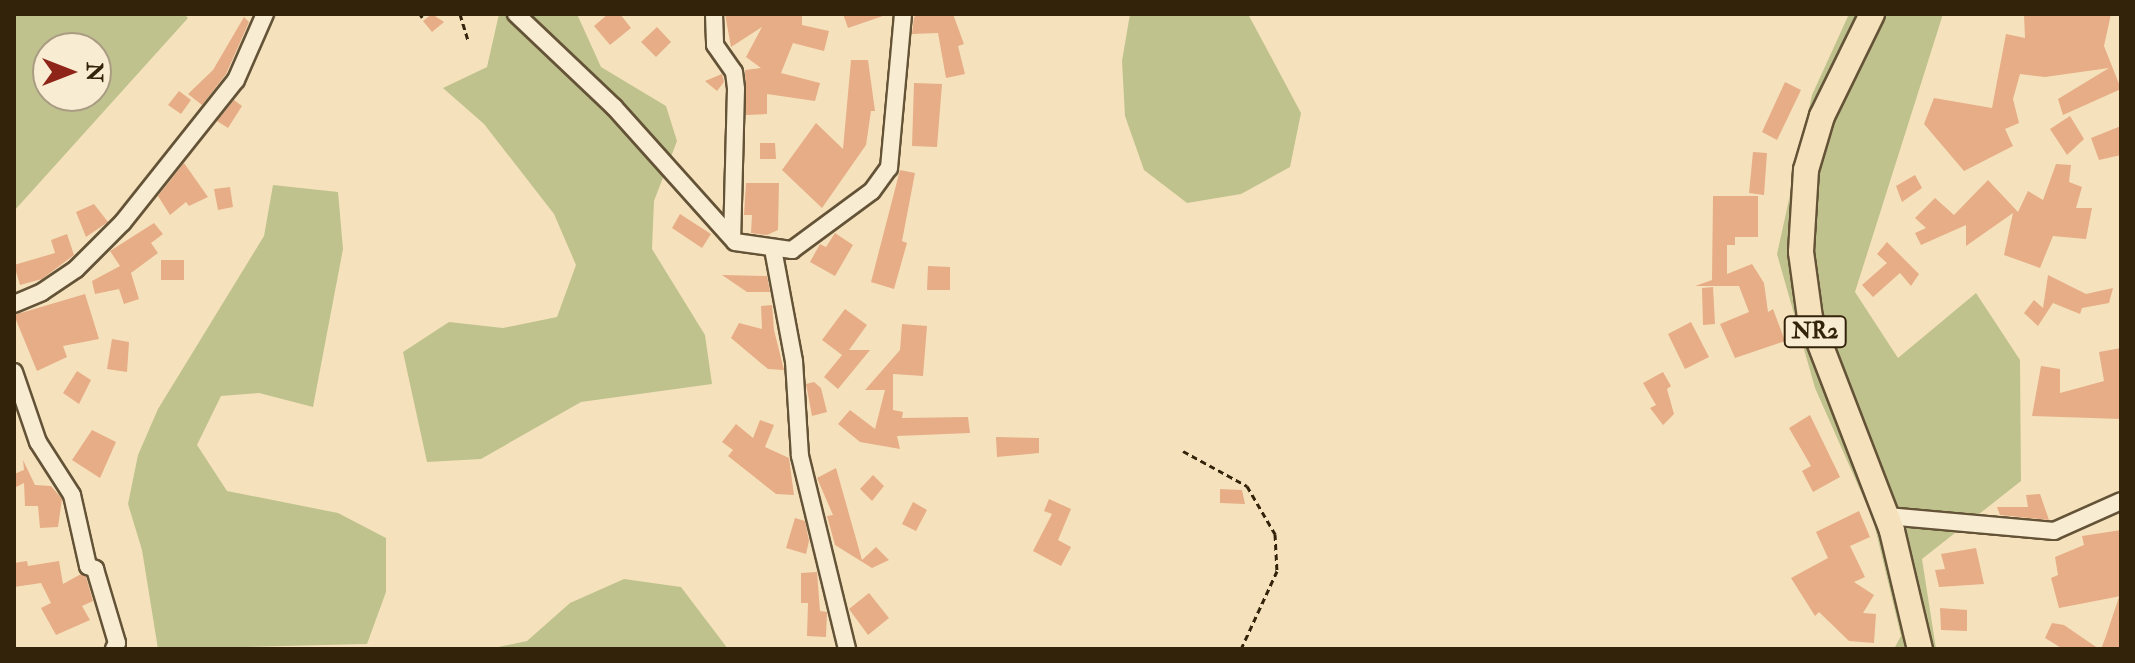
<!DOCTYPE html>
<html>
<head>
<meta charset="utf-8">
<style>
  body { margin:0 }
  #map { position:relative; width:2135px; height:663px; overflow:hidden; background:#f5e2bc; font-family:"IM FELL Double Pica",serif }
  div>[style] { position:absolute }
  .green>* { inset:0; background:#c0c28e }
  .building>* { inset:0; background:#e6ad87 }
  .path>* { height:3px; margin-top:-1.5px; transform-origin:0; background:repeating-linear-gradient(90deg,#34230b 0 6px,transparent 0 10px) }
  .roads { filter:drop-shadow(2px 0 #645337) drop-shadow(-2px 0 #645337) drop-shadow(0 2px #645337) drop-shadow(0 -2px #645337) }
  .minor>* { height:16px; margin:-8px; padding:0 8px; transform-origin:8px; border-radius:8px; background:#f8ecd3 }
  .highway>* { height:24px; margin:-12px; padding:0 12px; transform-origin:12px; border-radius:12px; background:#f5e2bc }
  span { translate:-50% -50%; white-space:nowrap; text-align:center; line-height:1.15; -webkit-text-stroke:6px #f8ecd3; paint-order:stroke }
  .shield-label span { padding:2px 6px; background:#f8ecd3; border:2px solid; border-radius:6px; -webkit-text-stroke-width:0 }
  .shield-label { font-size:22px; color:#34230b; font-weight:700 }
  .frame { position:absolute; inset:0; border:16px solid #34230b; pointer-events:none }
  .north { position:absolute; left:32px; top:32px; width:80px; height:80px; box-sizing:border-box; background:#f8ecd3; border:2px solid #aa9c83; border-radius:50%; rotate:90deg; font-size:22px; font-weight:700; line-height:32px; text-align:center; color:#34230b }
  .north::after { content:''; display:block; margin:auto; width:28px; height:36px; background:#8f2418; clip-path:polygon(50% 0,100% 100%,50% 72%,0 100%) }
</style>
</head>
<body>
<div id="map">
  <div class="green">
    <i style="clip-path:polygon(evenodd,14px 14px,184px 14px,188px 18px,14px 211px,14px 14px,96px 48px,96px 96px,48px 96px,48px 48px,96px 48px)"></i>
    <i style="clip-path:polygon(499px 14px,577px 14px,601px 67px,666px 106px,677px 141px,654px 201px,652px 249px,705px 335px,712px 384px,581px 402px,481px 459px,427px 462px,403px 352px,449px 322px,503px 328px,557px 317px,576px 265px,554px 214px,484px 124px,443px 88px,487px 67px)"></i>
    <i style="clip-path:polygon(1130px 14px,1248px 14px,1301px 113px,1290px 167px,1241px 194px,1187px 203px,1144px 170px,1125px 116px,1122px 61px)"></i>
    <i style="clip-path:polygon(1849px 14px,1943px 14px,1855px 292px,1898px 358px,1976px 293px,2020px 360px,2021px 481px,1922px 559px,1936px 649px,1894px 649px,1901px 636px,1873px 519px,1815px 388px,1777px 254px,1812px 95px)"></i>
    <i style="clip-path:polygon(273px 185px,338px 192px,343px 249px,313px 407px,259px 393px,221px 396px,197px 445px,227px 491px,338px 513px,386px 538px,386px 592px,367px 644px,158px 649px,142px 550px,128px 504px,138px 455px,158px 409px,264px 236px)"></i>
    <i style="clip-path:polygon(624px 579px,681px 587px,728px 649px,489px 649px,527px 641px,570px 603px)"></i>
  </div>
  <div class="building">
    <i style="clip-path:polygon(432px 14px,444px 22px,432px 32px,423px 21px)"></i>
    <i style="clip-path:polygon(608px 14px,620px 14px,631px 28px,610px 45px,594px 26px)"></i>
    <i style="clip-path:polygon(725px 14px,802px 14px,802px 25px,829px 31px,824px 51px,793px 43px,781px 73px,820px 83px,815px 101px,767px 94px,767px 114px,746px 115px,745px 70px,761px 68px,746px 57px,762px 27px,731px 47px)"></i>
    <i style="clip-path:polygon(843px 14px,883px 14px,883px 16px,848px 28px)"></i>
    <i style="clip-path:polygon(919px 14px,953px 14px,964px 44px,958px 46px,965px 74px,946px 78px,938px 33px,912px 34px,914px 17px)"></i>
    <i style="clip-path:polygon(2024px 14px,2111px 14px,2104px 46px,2121px 89px,2063px 115px,2058px 99px,2109px 68px,2045px 77px,2020px 74px,2013px 99px,2019px 123px,2005px 129px,2013px 146px,1964px 171px,1924px 124px,1934px 98px,1992px 108px,2006px 34px,2025px 38px)"></i>
    <i style="clip-path:polygon(244px 17px,249px 22px,226px 74px,202px 105px,188px 94px,213px 70px)"></i>
    <i style="clip-path:polygon(657px 27px,671px 42px,656px 57px,641px 42px)"></i>
    <i style="clip-path:polygon(851px 60px,868px 60px,875px 111px,871px 111px,866px 145px,822px 208px,782px 170px,816px 123px,843px 149px)"></i>
    <i style="clip-path:polygon(722px 74px,724px 82px,717px 91px,705px 81px)"></i>
    <i style="clip-path:polygon(1785px 82px,1801px 90px,1777px 140px,1762px 132px)"></i>
    <i style="clip-path:polygon(914px 83px,942px 84px,937px 147px,912px 146px)"></i>
    <i style="clip-path:polygon(179px 91px,191px 100px,181px 114px,168px 105px)"></i>
    <i style="clip-path:polygon(234px 100px,242px 106px,228px 128px,217px 121px)"></i>
    <i style="clip-path:polygon(2070px 116px,2084px 139px,2067px 155px,2050px 129px)"></i>
    <i style="clip-path:polygon(2121px 126px,2121px 155px,2099px 160px,2091px 138px)"></i>
    <i style="clip-path:polygon(760px 143px,775px 143px,776px 159px,760px 159px)"></i>
    <i style="clip-path:polygon(1753px 152px,1767px 153px,1764px 195px,1749px 193px)"></i>
    <i style="clip-path:polygon(184px 163px,208px 197px,189px 206px,186px 202px,170px 215px,158px 196px)"></i>
    <i style="clip-path:polygon(2056px 164px,2071px 165px,2069px 182px,2082px 187px,2076px 208px,2092px 208px,2086px 239px,2053px 236px,2040px 268px,2004px 255px,2013px 213px,1966px 246px,1966px 225px,1921px 245px,1915px 233px,1926px 228px,1915px 218px,1935px 198px,1954px 215px,1988px 180px,2018px 212px,2028px 191px,2043px 200px)"></i>
    <i style="clip-path:polygon(900px 170px,915px 173px,902px 241px,907px 243px,894px 289px,871px 282px)"></i>
    <i style="clip-path:polygon(1915px 175px,1922px 188px,1902px 202px,1896px 186px)"></i>
    <i style="clip-path:polygon(746px 183px,779px 183px,778px 230px,767px 235px,751px 233px,752px 215px,744px 215px)"></i>
    <i style="clip-path:polygon(230px 187px,233px 207px,218px 210px,214px 189px)"></i>
    <i style="clip-path:polygon(1713px 196px,1758px 196px,1758px 237px,1735px 237px,1735px 245px,1727px 245px,1727px 274px,1752px 264px,1764px 283px,1768px 312px,1773px 309px,1785px 341px,1735px 358px,1720px 324px,1749px 312px,1739px 286px,1695px 286px,1712px 280px)"></i>
    <i style="clip-path:polygon(94px 204px,108px 222px,86px 237px,76px 212px)"></i>
    <i style="clip-path:polygon(680px 214px,711px 234px,702px 248px,672px 228px)"></i>
    <i style="clip-path:polygon(154px 223px,163px 234px,151px 243px,158px 253px,131px 273px,139px 299px,124px 304px,119px 289px,95px 294px,92px 281px,120px 266px,110px 251px)"></i>
    <i style="clip-path:polygon(835px 233px,853px 245px,835px 276px,810px 262px,820px 244px,826px 247px)"></i>
    <i style="clip-path:polygon(67px 234px,74px 255px,42px 279px,20px 285px,14px 265px,55px 253px,51px 240px)"></i>
    <i style="clip-path:polygon(1887px 242px,1919px 274px,1911px 286px,1900px 273px,1873px 297px,1862px 285px,1887px 263px,1877px 254px)"></i>
    <i style="clip-path:polygon(161px 260px,184px 260px,184px 280px,161px 280px)"></i>
    <i style="clip-path:polygon(928px 266px,950px 267px,950px 290px,927px 290px)"></i>
    <i style="clip-path:polygon(722px 275px,767px 276px,770px 292px,747px 292px)"></i>
    <i style="clip-path:polygon(2048px 275px,2086px 294px,2113px 288px,2109px 303px,2082px 308px,2080px 314px,2053px 303px,2038px 326px,2024px 313px,2034px 300px,2043px 308px)"></i>
    <i style="clip-path:polygon(1713px 287px,1715px 324px,1703px 325px,1702px 288px)"></i>
    <i style="clip-path:polygon(85px 294px,99px 339px,63px 346px,67px 357px,37px 371px,14px 315px)"></i>
    <i style="clip-path:polygon(772px 305px,774px 330px,784px 370px,768px 369px,731px 338px,739px 323px,762px 329px,761px 306px)"></i>
    <i style="clip-path:polygon(845px 309px,867px 325px,849px 350px,870px 350px,838px 389px,824px 377px,842px 355px,822px 340px)"></i>
    <i style="clip-path:polygon(1691px 322px,1709px 357px,1685px 369px,1668px 334px)"></i>
    <i style="clip-path:polygon(902px 324px,927px 326px,923px 376px,893px 374px,893px 410px,903px 412px,902px 418px,968px 417px,970px 433px,897px 436px,900px 449px,860px 442px,838px 424px,850px 410px,875px 429px,885px 390px,865px 390px,900px 350px)"></i>
    <i style="clip-path:polygon(112px 339px,129px 342px,127px 372px,107px 369px)"></i>
    <i style="clip-path:polygon(2121px 348px,2121px 419px,2032px 416px,2041px 366px,2060px 369px,2060px 393px,2104px 381px,2099px 352px)"></i>
    <i style="clip-path:polygon(77px 371px,91px 380px,79px 404px,63px 393px)"></i>
    <i style="clip-path:polygon(1663px 372px,1671px 386px,1667px 389px,1674px 414px,1663px 425px,1650px 408px,1656px 405px,1643px 383px)"></i>
    <i style="clip-path:polygon(814px 382px,821px 388px,827px 412px,812px 416px,806px 384px)"></i>
    <i style="clip-path:polygon(1810px 415px,1840px 477px,1813px 492px,1802px 471px,1811px 466px,1789px 428px)"></i>
    <i style="clip-path:polygon(760px 420px,774px 425px,765px 447px,789px 458px,794px 495px,776px 494px,728px 456px,733px 450px,722px 442px,736px 424px,753px 438px)"></i>
    <i style="clip-path:polygon(92px 430px,116px 442px,100px 478px,72px 460px)"></i>
    <i style="clip-path:polygon(996px 437px,1039px 438px,1039px 453px,997px 457px)"></i>
    <i style="clip-path:polygon(23px 460px,35px 485px,51px 486px,62px 499px,58px 527px,40px 528px,38px 506px,25px 506px,24px 483px,14px 488px,14px 474px,24px 470px)"></i>
    <i style="clip-path:polygon(836px 468px,862px 560px,876px 547px,889px 560px,872px 568px,835px 545px,827px 516px,833px 515px,817px 478px)"></i>
    <i style="clip-path:polygon(873px 475px,884px 486px,872px 501px,860px 489px)"></i>
    <i style="clip-path:polygon(1220px 489px,1242px 490px,1245px 504px,1220px 503px)"></i>
    <i style="clip-path:polygon(2040px 494px,2049px 520px,2000px 515px,1997px 507px,2028px 507px,2026px 495px)"></i>
    <i style="clip-path:polygon(1049px 499px,1071px 509px,1058px 540px,1071px 547px,1061px 566px,1033px 551px,1052px 514px,1044px 511px)"></i>
    <i style="clip-path:polygon(913px 502px,927px 510px,916px 531px,902px 524px)"></i>
    <i style="clip-path:polygon(1859px 511px,1870px 537px,1850px 546px,1865px 577px,1854px 582px,1874px 595px,1863px 613px,1876px 614px,1874px 643px,1849px 641px,1819px 612px,1815px 616px,1791px 578px,1828px 558px,1816px 532px)"></i>
    <i style="clip-path:polygon(795px 518px,805px 521px,809px 541px,806px 554px,786px 548px)"></i>
    <i style="clip-path:polygon(2121px 530px,2121px 596px,2059px 608px,2051px 578px,2058px 575px,2055px 557px,2084px 545px,2082px 536px)"></i>
    <i style="clip-path:polygon(1976px 548px,1984px 584px,1939px 587px,1935px 570px,1945px 569px,1941px 554px)"></i>
    <i style="clip-path:polygon(27px 561px,28px 566px,59px 561px,63px 584px,81px 574px,86px 577px,93px 601px,82px 606px,90px 620px,56px 635px,41px 608px,51px 603px,41px 583px,14px 587px,14px 563px)"></i>
    <i style="clip-path:polygon(817px 572px,820px 611px,827px 612px,826px 637px,807px 636px,808px 603px,801px 603px,801px 573px)"></i>
    <i style="clip-path:polygon(869px 593px,889px 618px,868px 635px,849px 609px)"></i>
    <i style="clip-path:polygon(2119px 597px,2121px 649px,2101px 649px,2106px 636px)"></i>
    <i style="clip-path:polygon(1940px 608px,1967px 610px,1967px 631px,1941px 630px)"></i>
    <i style="clip-path:polygon(2052px 623px,2064px 625px,2099px 649px,2063px 649px,2045px 638px)"></i>
  </div>
  <div class="path">
    <i style="left:420px;top:14px;width:4px;rotate:56deg"></i>
    <i style="left:460px;top:14px;width:28px;rotate:73deg"></i>
    <i style="left:1183px;top:451px;width:73px;rotate:28.7deg"></i>
    <i style="left:1247px;top:486px;width:56px;rotate:59.7deg"></i>
    <i style="left:1275px;top:534px;width:37px;rotate:87deg"></i>
    <i style="left:1277px;top:571px;width:86px;rotate:114.8deg"></i>
  </div>
  <div class="roads">
    <div class="minor">
      <i style="left:516px;top:14px;width:135px;rotate:43.5deg"></i>
      <i style="left:614px;top:107px;width:181px;rotate:48.1deg"></i>
      <i style="left:735px;top:242px;width:58px;rotate:8deg"></i>
      <i style="left:792px;top:250px;width:99px;rotate:-36.4deg"></i>
      <i style="left:872px;top:191px;width:29px;rotate:-54deg"></i>
      <i style="left:889px;top:168px;width:155px;rotate:-84.8deg"></i>
      <i style="left:714px;top:14px;width:31px;rotate:88deg"></i>
      <i style="left:715px;top:45px;width:33px;rotate:55deg"></i>
      <i style="left:734px;top:72px;width:17px;rotate:83deg"></i>
      <i style="left:736px;top:89px;width:148px;rotate:91.5deg"></i>
      <i style="left:773px;top:249px;width:114px;rotate:79.4deg"></i>
      <i style="left:794px;top:361px;width:95px;rotate:86.4deg"></i>
      <i style="left:800px;top:456px;width:199px;rotate:76.3deg"></i>
      <i style="left:14px;top:304px;width:30px;rotate:-23deg"></i>
      <i style="left:42px;top:292px;width:41px;rotate:-34.1deg"></i>
      <i style="left:76px;top:269px;width:66px;rotate:-45deg"></i>
      <i style="left:123px;top:222px;width:181px;rotate:-51.5deg"></i>
      <i style="left:236px;top:80px;width:72px;rotate:-66.3deg"></i>
      <i style="left:14px;top:372px;width:74px;rotate:71.1deg"></i>
      <i style="left:38px;top:442px;width:63px;rotate:57.3deg"></i>
      <i style="left:72px;top:495px;width:73px;rotate:77.3deg"></i>
      <i style="left:88px;top:566px;width:8px;rotate:23deg"></i>
      <i style="left:95px;top:569px;width:77px;rotate:73.4deg"></i>
      <i style="left:117px;top:643px;width:7px;rotate:117deg"></i>
      <i style="left:1887px;top:516px;width:168px;rotate:5.1deg"></i>
      <i style="left:2054px;top:531px;width:73px;rotate:-24.1deg"></i>
    </div>
    <div class="highway">
      <i style="left:1872px;top:14px;width:114px;rotate:116.1deg"></i>
      <i style="left:1822px;top:116px;width:56px;rotate:106.5deg"></i>
      <i style="left:1806px;top:170px;width:82px;rotate:93.5deg"></i>
      <i style="left:1801px;top:252px;width:67px;rotate:82.2deg"></i>
      <i style="left:1810px;top:318px;width:228px;rotate:68.9deg"></i>
      <i style="left:1892px;top:531px;width:121px;rotate:76.7deg"></i>
    </div>
  </div>
  <div class="shield-label">
    <span style="left:1815px;top:332px">NR2</span>
  </div>
  <div class="frame"></div>
  <div class="north">N</div>
</div>
</body>
</html>
